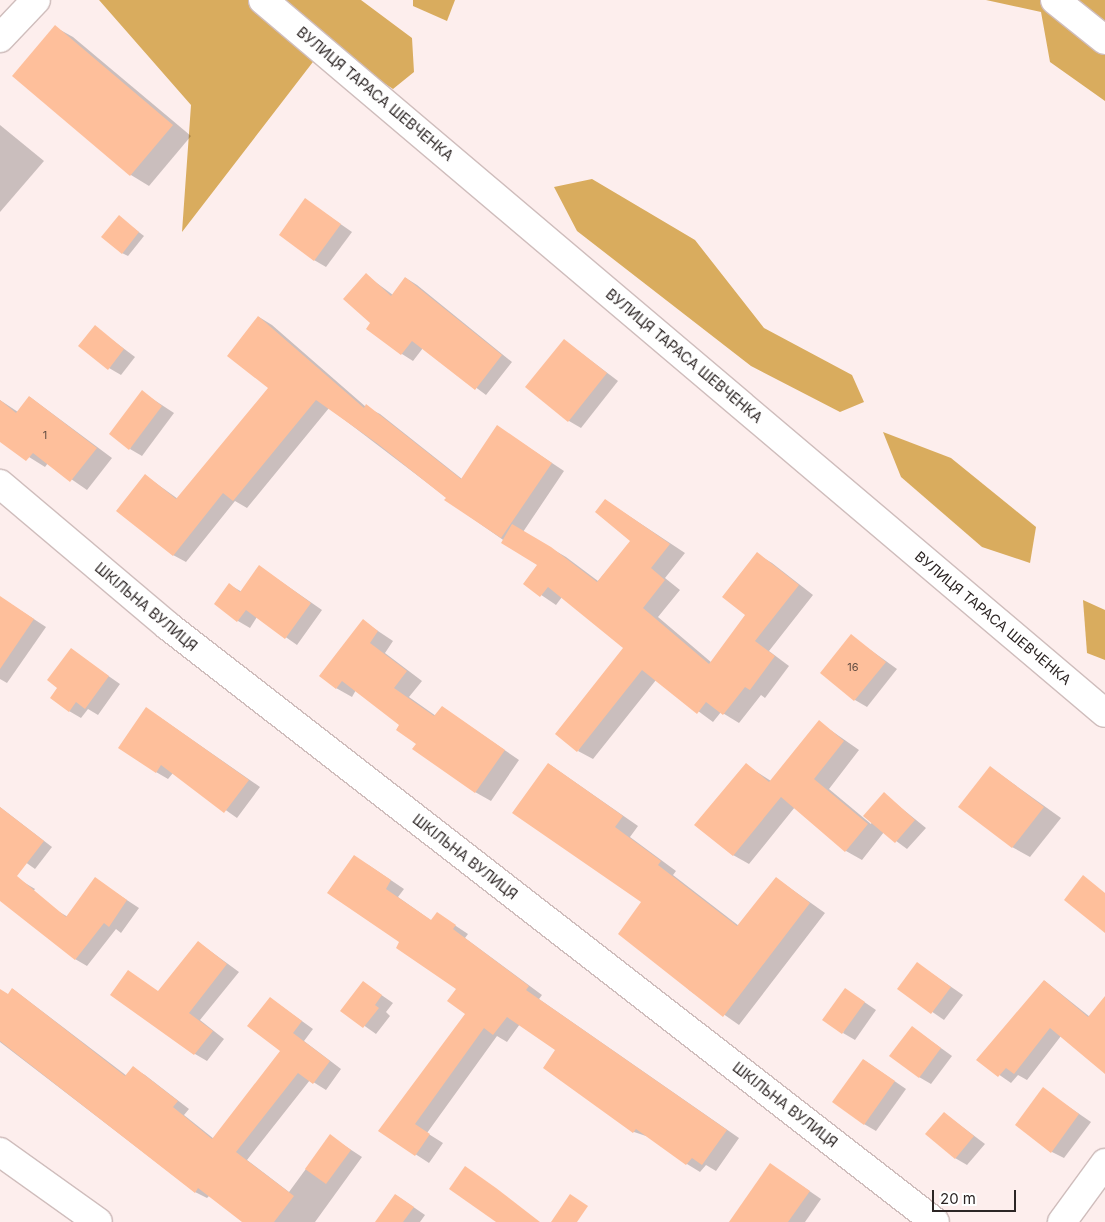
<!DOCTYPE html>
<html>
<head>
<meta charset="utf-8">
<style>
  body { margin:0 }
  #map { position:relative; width:1105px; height:1222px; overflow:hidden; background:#fdeeed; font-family:Inter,sans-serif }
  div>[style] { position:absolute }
  .forest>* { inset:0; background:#d9ac5e }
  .shadow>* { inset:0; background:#0003 }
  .building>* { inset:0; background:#febf9b }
  .roads { filter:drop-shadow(1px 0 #cfbdbc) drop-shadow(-1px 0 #cfbdbc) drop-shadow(0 1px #cfbdbc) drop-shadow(0 -1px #cfbdbc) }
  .minor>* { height:28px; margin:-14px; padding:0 14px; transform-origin:14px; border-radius:14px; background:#fff }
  span { translate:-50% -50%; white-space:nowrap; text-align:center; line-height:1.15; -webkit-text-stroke:4.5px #fff; paint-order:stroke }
  .number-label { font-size:11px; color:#604c42 }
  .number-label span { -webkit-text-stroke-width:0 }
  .street-label { font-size:14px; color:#2c2524 }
  .scale { position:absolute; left:932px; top:1190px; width:84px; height:22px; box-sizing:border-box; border:2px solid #2c2524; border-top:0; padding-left:6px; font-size:15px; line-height:18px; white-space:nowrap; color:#2c2524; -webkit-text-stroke:4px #fff; paint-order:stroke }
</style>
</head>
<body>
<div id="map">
  <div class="forest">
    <i style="clip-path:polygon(99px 0,361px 0,412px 38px,414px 72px,393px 89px,326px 45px,182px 232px,191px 105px)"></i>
    <i style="clip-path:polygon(413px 0,455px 0,447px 21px,413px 6px)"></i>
    <i style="clip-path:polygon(986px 0,1105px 0,1105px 101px,1050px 62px,1041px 12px)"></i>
    <i style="clip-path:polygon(592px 179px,695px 240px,764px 328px,852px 375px,864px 402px,840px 412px,751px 366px,577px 231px,554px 187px)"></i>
    <i style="clip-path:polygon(883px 432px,951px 458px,1036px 527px,1030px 563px,982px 547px,901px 477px)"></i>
    <i style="clip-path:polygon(1083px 600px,1105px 610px,1105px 660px,1087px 653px)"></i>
  </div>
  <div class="shadow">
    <i style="clip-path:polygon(55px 27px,73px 37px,191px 136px,149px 186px,131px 175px,13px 76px)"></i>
    <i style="clip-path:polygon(0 125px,44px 161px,0 212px)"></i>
    <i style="clip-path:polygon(306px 200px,352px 232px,326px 267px,314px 260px)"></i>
    <i style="clip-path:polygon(119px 217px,144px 236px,128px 256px,122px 253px)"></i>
    <i style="clip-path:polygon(366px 275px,393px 295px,406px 278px,417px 285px,512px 362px,486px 395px,423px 348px,413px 361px,402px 354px,368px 329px,372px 323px)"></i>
    <i style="clip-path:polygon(259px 317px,272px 325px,366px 407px,380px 414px,462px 479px,510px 435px,564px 471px,523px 532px,566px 557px,598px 581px,632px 541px,605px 500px,685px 553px,665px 578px,680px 590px,658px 617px,712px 663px,747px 615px,757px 554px,772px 563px,813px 595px,769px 651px,789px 666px,765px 698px,761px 695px,739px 723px,721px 712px,713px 722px,656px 680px,593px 759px,578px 751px,624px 648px,562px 597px,556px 605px,525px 584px,539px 565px,446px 500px,447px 498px,329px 408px,247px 508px,235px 501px,186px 562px,173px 555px,146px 476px,178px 499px,269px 388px)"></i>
    <i style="clip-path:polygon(95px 327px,135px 357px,121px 375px,109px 368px)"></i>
    <i style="clip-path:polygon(564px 340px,618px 381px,581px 428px,569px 421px)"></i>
    <i style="clip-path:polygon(142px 392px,174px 413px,142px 456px,130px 449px)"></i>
    <i style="clip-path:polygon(30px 397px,112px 458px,87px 490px,48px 463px,45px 467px,29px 457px,0 435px,0 400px,18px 412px)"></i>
    <i style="clip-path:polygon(260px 567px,322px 610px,297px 645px,257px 617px,250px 628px,238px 621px,230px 585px,242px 592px)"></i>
    <i style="clip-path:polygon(0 597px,46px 627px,7px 683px,0 679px)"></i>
    <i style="clip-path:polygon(363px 621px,393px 641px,385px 653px,422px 681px,409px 697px,436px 716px,442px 707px,519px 760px,491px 801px,475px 792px,417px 744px,401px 725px,356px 690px,352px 697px,336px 688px)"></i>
    <i style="clip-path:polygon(851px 636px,897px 669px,867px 707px,855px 700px)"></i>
    <i style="clip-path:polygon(71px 650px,120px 684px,98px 715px,88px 709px,81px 718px,69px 711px,59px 688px)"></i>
    <i style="clip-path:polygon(158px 716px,260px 787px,237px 818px,173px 773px,168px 779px,156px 772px)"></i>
    <i style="clip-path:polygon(819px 722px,859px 750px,829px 789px,871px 824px,884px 794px,926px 828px,907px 849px,884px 832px,862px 860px,846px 851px,795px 807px,749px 864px,733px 855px,746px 765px,771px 781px)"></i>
    <i style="clip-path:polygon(549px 764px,638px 826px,630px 837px,676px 871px,673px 875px,739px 926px,776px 878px,825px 913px,739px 1025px,689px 990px,643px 902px)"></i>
    <i style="clip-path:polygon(990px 767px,1061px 818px,1030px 857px,1012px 847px)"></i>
    <i style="clip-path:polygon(0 807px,52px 847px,35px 869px,0 844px)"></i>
    <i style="clip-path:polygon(367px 864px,404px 889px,398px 897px,432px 921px,450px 922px,468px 934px,465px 938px,542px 995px,539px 999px,739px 1138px,716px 1171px,706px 1165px,700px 1172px,687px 1164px,649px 1137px,634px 1132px,545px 1068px,557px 1050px,520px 1024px,507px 1042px,497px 1036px,427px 1133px,443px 1143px,429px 1163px,380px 1131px,466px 1014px,458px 989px,401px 942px)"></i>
    <i style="clip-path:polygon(0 868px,35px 889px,18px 911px,0 899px)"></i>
    <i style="clip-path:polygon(95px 879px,139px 908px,121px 933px,116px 929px,87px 966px,75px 959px,51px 907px,68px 917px)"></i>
    <i style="clip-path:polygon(198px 942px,239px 972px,200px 1020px,224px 1039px,207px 1061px,195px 1054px,159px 992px)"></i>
    <i style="clip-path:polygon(918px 964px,963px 995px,944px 1020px,899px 989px)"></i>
    <i style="clip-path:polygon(1045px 981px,1090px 1017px,1105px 998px,1105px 1071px,1061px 1036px,1027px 1080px,1018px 1075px,1011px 1083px,978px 1060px)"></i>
    <i style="clip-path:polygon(364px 983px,393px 1003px,386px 1012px,390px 1016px,376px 1034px,342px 1010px)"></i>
    <i style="clip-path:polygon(13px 989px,127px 1076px,133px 1068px,145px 1075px,189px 1109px,184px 1115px,214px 1139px,281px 1051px,270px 998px,313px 1029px,304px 1041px,341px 1069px,326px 1090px,310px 1080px,247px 1160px,289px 1192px,330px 1136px,362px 1157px,315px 1222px,244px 1222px,210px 1195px,207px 1198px,195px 1192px,0 1042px,0 990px,9px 995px)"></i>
    <i style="clip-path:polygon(857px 997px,876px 1010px,855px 1040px,843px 1033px)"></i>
    <i style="clip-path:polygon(912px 1027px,952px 1056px,931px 1084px,919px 1077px)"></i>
    <i style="clip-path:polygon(864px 1060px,906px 1089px,876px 1131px,864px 1124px)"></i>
    <i style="clip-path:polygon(1043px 1089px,1091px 1122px,1064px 1158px,1052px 1152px)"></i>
    <i style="clip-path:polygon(944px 1113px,985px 1144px,967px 1165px,955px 1158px)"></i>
    <i style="clip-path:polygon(782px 1172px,821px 1199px,805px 1222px,746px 1222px)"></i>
    <i style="clip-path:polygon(396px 1195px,425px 1215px,420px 1222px,377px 1222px)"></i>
  </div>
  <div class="building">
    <i style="clip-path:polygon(55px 25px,173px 125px,130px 176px,12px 76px)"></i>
    <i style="clip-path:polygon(305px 198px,341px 224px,314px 261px,279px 235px)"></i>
    <i style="clip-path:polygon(119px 215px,139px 232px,122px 254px,101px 237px)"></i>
    <i style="clip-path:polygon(366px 273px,391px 296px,405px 277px,502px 355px,475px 390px,412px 341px,401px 355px,366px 329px,370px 323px,343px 299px)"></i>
    <i style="clip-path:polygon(258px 316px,364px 408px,366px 404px,461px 479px,497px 425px,552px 463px,501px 538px,444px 500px,446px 498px,378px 444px,316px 400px,233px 501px,223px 493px,173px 556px,116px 511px,145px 474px,176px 499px,268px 388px,227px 356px)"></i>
    <i style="clip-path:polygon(95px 325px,124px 349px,108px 370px,78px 346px)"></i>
    <i style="clip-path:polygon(564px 339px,607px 373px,568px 422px,525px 387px)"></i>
    <i style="clip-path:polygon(142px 390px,162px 406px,129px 450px,109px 434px)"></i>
    <i style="clip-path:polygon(29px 396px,97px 448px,70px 482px,33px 453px,26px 461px,0 442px,0 400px,16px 413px)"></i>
    <i style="clip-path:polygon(605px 499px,670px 544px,651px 568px,665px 580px,643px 608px,709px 664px,745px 615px,722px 597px,757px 552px,799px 585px,755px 641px,775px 656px,750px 690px,745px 687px,723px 715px,706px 702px,697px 714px,642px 670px,577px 752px,555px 734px,623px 648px,548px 587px,540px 597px,523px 584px,537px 565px,501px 543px,512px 524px,551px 547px,597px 582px,630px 541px,595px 512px)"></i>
    <i style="clip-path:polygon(259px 565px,311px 603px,285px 639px,246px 610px,237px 622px,214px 604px,229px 583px,240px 592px)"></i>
    <i style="clip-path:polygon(0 596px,34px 619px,0 669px)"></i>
    <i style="clip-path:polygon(363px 619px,378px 631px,370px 643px,407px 671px,394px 688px,434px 716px,442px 706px,505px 750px,475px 793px,412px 749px,416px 744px,396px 730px,399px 725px,342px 681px,336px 689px,319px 676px)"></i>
    <i style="clip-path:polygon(851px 634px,886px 662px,854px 701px,820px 673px)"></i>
    <i style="clip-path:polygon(71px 648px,109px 676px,85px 709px,76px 702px,69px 712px,50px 698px,57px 688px,47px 680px)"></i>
    <i style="clip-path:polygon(146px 707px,249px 780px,224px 813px,161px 765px,156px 773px,118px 748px)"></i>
    <i style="clip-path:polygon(819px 720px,844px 741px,814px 779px,868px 824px,845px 852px,781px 797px,733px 856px,694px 825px,746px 763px,769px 782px)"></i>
    <i style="clip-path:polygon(548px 763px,623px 816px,615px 827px,661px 861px,658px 865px,737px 926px,776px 877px,810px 903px,723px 1017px,618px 934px,641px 902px,512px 813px)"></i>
    <i style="clip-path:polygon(990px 766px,1044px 807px,1012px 848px,958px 807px)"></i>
    <i style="clip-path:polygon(884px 792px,915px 820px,895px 843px,863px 816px)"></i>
    <i style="clip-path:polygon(0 807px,44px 841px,17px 876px,66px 917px,95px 877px,127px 900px,109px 927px,104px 923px,75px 960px,0 901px)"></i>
    <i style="clip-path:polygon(354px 855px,391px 880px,386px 889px,431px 920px,437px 912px,456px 925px,453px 929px,529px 986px,526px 990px,727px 1130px,702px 1165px,692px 1158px,686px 1165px,636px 1129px,633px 1133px,543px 1068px,555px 1050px,507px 1017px,493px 1035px,484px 1028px,415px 1124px,430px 1134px,415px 1156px,378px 1131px,465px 1014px,447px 1001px,456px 989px,396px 948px,399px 942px,327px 893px)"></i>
    <i style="clip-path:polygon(1083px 875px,1105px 893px,1105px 933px,1064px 900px)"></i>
    <i style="clip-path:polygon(198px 941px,227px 964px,189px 1013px,213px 1031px,194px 1055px,110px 995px,128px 970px,158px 991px)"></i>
    <i style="clip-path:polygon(917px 962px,951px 987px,931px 1014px,897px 989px)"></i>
    <i style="clip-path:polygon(1044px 980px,1088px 1017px,1105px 996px,1105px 1074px,1050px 1028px,1014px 1074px,1006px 1068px,998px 1077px,976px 1060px)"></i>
    <i style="clip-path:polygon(363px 981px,382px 995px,375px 1005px,379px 1008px,363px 1028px,340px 1011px)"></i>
    <i style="clip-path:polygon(12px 988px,125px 1076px,133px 1066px,178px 1101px,173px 1107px,212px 1139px,280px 1051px,247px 1026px,270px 997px,302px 1021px,293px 1033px,330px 1061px,313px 1084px,298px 1073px,236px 1152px,294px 1196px,274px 1222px,242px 1222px,198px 1188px,195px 1193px,0 1041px,0 989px,8px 994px)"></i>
    <i style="clip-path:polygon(845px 988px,865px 1002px,842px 1034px,822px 1020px)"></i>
    <i style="clip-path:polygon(912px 1026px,941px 1048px,919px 1078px,889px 1056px)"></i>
    <i style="clip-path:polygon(863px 1059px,895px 1081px,864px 1125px,832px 1102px)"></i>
    <i style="clip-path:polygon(1043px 1087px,1079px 1114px,1051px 1153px,1015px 1125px)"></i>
    <i style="clip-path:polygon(944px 1112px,974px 1136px,955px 1159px,925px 1134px)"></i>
    <i style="clip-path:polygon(330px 1134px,351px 1150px,326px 1184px,305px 1169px)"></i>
    <i style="clip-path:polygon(770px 1163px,810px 1191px,788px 1222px,729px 1222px)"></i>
    <i style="clip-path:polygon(465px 1166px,496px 1188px,540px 1222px,496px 1222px,449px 1189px)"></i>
    <i style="clip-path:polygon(395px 1194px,414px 1207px,403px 1222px,375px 1222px)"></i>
    <i style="clip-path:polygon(570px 1194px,588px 1206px,577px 1222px,551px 1222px)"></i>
  </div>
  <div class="roads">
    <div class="minor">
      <i style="left:263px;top:0;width:1103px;rotate:40.26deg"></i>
      <i style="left:1055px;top:0;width:64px;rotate:38.7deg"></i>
      <i style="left:0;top:38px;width:52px;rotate:-46.5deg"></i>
      <i style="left:0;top:484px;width:220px;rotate:40.2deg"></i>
      <i style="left:168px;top:626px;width:971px;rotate:37.85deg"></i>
      <i style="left:0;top:1152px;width:120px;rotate:35.5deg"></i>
      <i style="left:1062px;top:1222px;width:73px;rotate:-53.9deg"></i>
    </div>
  </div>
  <div class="number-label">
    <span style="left:45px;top:435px">1</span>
    <span style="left:853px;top:667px">16</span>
  </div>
  <div class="street-label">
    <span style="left:375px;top:94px;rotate:40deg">ВУЛИЦЯ ТАРАСА ШЕВЧЕНКА</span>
    <span style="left:684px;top:356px;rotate:40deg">ВУЛИЦЯ ТАРАСА ШЕВЧЕНКА</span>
    <span style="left:146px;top:607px;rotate:40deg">ШКІЛЬНА ВУЛИЦЯ</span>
    <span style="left:993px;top:618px;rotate:40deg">ВУЛИЦЯ ТАРАСА ШЕВЧЕНКА</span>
    <span style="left:465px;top:857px;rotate:38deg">ШКІЛЬНА ВУЛИЦЯ</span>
    <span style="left:785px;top:1105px;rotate:38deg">ШКІЛЬНА ВУЛИЦЯ</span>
  </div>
  <div class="scale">20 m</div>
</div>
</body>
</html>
